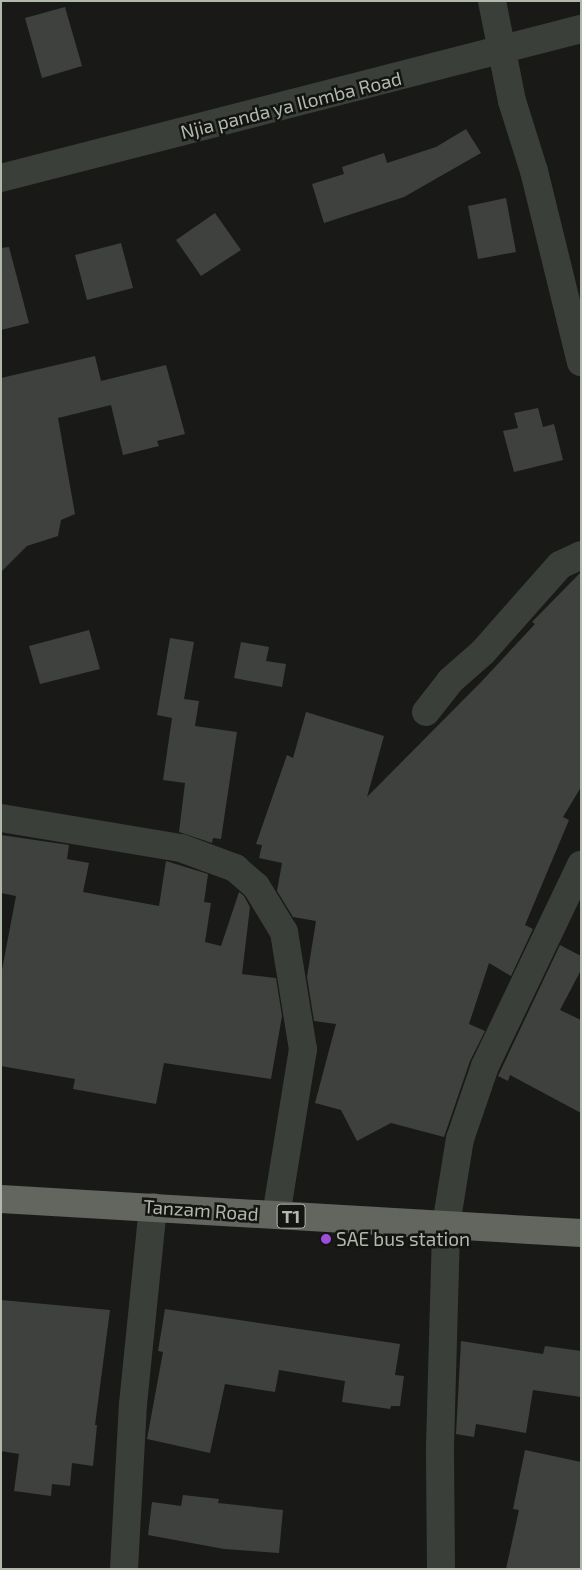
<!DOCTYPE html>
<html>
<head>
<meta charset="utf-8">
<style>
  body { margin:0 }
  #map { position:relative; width:582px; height:1570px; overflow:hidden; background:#191a18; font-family:"Exo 2",sans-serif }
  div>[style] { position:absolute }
  .building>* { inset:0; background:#3f413e }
  .minor>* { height:28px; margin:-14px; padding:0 14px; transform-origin:14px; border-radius:14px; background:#3b3f3a }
  .tertiary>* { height:28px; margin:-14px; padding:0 14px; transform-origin:14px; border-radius:14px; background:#3b3f3a }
  .trunk>* { height:28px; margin:-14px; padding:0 14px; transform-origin:14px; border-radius:14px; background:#62665e }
  .dots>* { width:14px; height:14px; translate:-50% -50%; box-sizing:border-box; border:2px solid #141513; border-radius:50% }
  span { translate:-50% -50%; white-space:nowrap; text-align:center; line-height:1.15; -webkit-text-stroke:5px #141513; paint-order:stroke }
  .shield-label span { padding:1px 4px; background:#141513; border:1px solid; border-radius:4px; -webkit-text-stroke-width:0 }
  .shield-label { font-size:18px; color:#b1b8ac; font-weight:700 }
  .street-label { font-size:19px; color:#b1b8ac }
  .poi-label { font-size:19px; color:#b1b8ac }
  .left { translate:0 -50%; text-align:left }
  .frame { position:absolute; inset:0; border:2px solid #b1b8ac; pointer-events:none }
</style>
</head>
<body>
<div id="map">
  <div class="building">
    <i style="clip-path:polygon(65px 7px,82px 66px,42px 78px,25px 18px)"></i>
    <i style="clip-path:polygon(466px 129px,481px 153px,404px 197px,324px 223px,312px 184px,344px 174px,342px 167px,384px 153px,387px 163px,436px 147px)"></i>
    <i style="clip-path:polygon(506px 198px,516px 252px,478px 259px,468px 206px)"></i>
    <i style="clip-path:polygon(215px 213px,241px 250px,201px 276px,176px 240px)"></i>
    <i style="clip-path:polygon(121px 243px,133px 288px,87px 300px,75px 255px)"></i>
    <i style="clip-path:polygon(9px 247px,29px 323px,1px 330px,1px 248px)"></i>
    <i style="clip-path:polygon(95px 356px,101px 381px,166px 365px,185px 434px,157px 441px,159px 446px,123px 455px,111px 405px,58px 418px,75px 514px,61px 520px,58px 536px,27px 546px,1px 572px,1px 378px)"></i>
    <i style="clip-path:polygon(538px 408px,543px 427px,554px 424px,563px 460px,514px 472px,503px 431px,518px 428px,514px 413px)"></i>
    <i style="clip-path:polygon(581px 572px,581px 787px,563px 817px,569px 820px,525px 925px,533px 929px,511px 976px,489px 963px,469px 1024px,485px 1031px,470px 1061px,444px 1137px,391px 1123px,357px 1141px,341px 1110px,315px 1103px,336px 1024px,314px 1021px,307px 977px,316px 921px,293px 917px,277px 891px,282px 863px,259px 858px,262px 845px,256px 844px,287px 755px,293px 758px,306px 712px,384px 736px,367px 797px,482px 681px,535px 624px,532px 622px)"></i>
    <i style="clip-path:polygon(89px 630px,100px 669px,40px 684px,29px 646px)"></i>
    <i style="clip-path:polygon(170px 638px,194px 642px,184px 699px,199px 701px,195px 726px,237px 732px,221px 839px,213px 838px,212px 843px,179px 832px,185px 783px,163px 780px,172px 718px,157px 715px)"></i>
    <i style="clip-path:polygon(241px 642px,269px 647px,266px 661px,286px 664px,282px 687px,234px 678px)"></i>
    <i style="clip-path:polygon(1px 835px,69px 845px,67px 859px,89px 863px,83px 892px,159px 906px,166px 861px,208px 874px,204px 902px,211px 903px,205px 942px,221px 946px,239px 892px,244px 896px,250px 907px,242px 974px,276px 978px,282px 1016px,271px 1079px,164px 1063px,156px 1104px,73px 1089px,75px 1079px,1px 1066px,1px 975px,16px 896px,1px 893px)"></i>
    <i style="clip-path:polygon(560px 945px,581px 956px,581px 970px,560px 1010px,581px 1020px,581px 1113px,510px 1075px,508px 1081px,498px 1076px)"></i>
    <i style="clip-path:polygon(1px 1300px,110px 1310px,95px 1425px,97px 1425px,93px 1466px,72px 1463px,70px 1486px,52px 1484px,51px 1496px,14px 1491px,19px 1454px,1px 1451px)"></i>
    <i style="clip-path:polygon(165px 1309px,400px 1344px,395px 1375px,404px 1376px,400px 1406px,391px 1406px,390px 1409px,342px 1402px,345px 1381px,279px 1370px,275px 1392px,225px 1384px,210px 1453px,147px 1439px,163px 1352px,158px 1351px)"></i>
    <i style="clip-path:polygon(461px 1341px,543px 1354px,545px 1346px,581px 1351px,581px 1397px,533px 1390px,526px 1433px,476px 1424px,474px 1437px,456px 1434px)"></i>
    <i style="clip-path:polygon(525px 1450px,581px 1462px,581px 1569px,506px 1569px,519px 1510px,513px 1509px)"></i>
    <i style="clip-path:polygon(183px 1495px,219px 1499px,218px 1503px,283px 1510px,279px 1553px,224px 1549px,148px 1535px,152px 1502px,181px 1506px)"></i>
  </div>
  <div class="minor">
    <i style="left:492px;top:1px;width:102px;rotate:78.7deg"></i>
    <i style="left:512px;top:101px;width:73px;rotate:72.6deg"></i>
    <i style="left:534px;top:171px;width:197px;rotate:76.2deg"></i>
    <i style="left:426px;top:712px;width:39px;rotate:-52deg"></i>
    <i style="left:450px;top:681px;width:44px;rotate:-41.3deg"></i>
    <i style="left:483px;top:652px;width:116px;rotate:-48.5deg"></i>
    <i style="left:560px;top:565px;width:23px;rotate:-25deg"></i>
    <i style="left:1px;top:818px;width:182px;rotate:9.5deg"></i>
    <i style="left:181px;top:848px;width:58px;rotate:20.3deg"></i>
    <i style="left:235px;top:868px;width:28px;rotate:41deg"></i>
    <i style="left:256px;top:886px;width:54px;rotate:58.7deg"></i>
    <i style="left:284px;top:932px;width:119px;rotate:80.8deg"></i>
    <i style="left:303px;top:1049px;width:168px;rotate:99.2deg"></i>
    <i style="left:124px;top:1569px;width:165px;rotate:-86.9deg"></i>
    <i style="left:133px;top:1404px;width:198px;rotate:-84.2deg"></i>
    <i style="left:441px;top:1569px;width:123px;rotate:-90.5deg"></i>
    <i style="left:440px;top:1446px;width:221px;rotate:-88.4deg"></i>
    <i style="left:446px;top:1225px;width:87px;rotate:-80.8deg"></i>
    <i style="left:460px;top:1139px;width:77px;rotate:-71.1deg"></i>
    <i style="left:485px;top:1066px;width:223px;rotate:-64.5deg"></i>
  </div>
  <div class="tertiary">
    <i style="left:1px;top:178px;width:599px;rotate:-14.41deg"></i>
  </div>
  <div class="trunk">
    <i style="left:1px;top:1199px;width:581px;rotate:3.35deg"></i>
  </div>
  <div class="dots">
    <i style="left:326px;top:1239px;background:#9e4edd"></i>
  </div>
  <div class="shield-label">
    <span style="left:291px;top:1216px">T1</span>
  </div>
  <div class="street-label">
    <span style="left:291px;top:105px;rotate:-14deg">Njia panda ya Ilomba Road</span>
    <span style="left:201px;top:1210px;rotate:4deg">Tanzam Road</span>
  </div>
  <div class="poi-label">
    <span class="left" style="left:336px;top:1239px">SAE bus station</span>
  </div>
  <div class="frame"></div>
</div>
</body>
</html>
